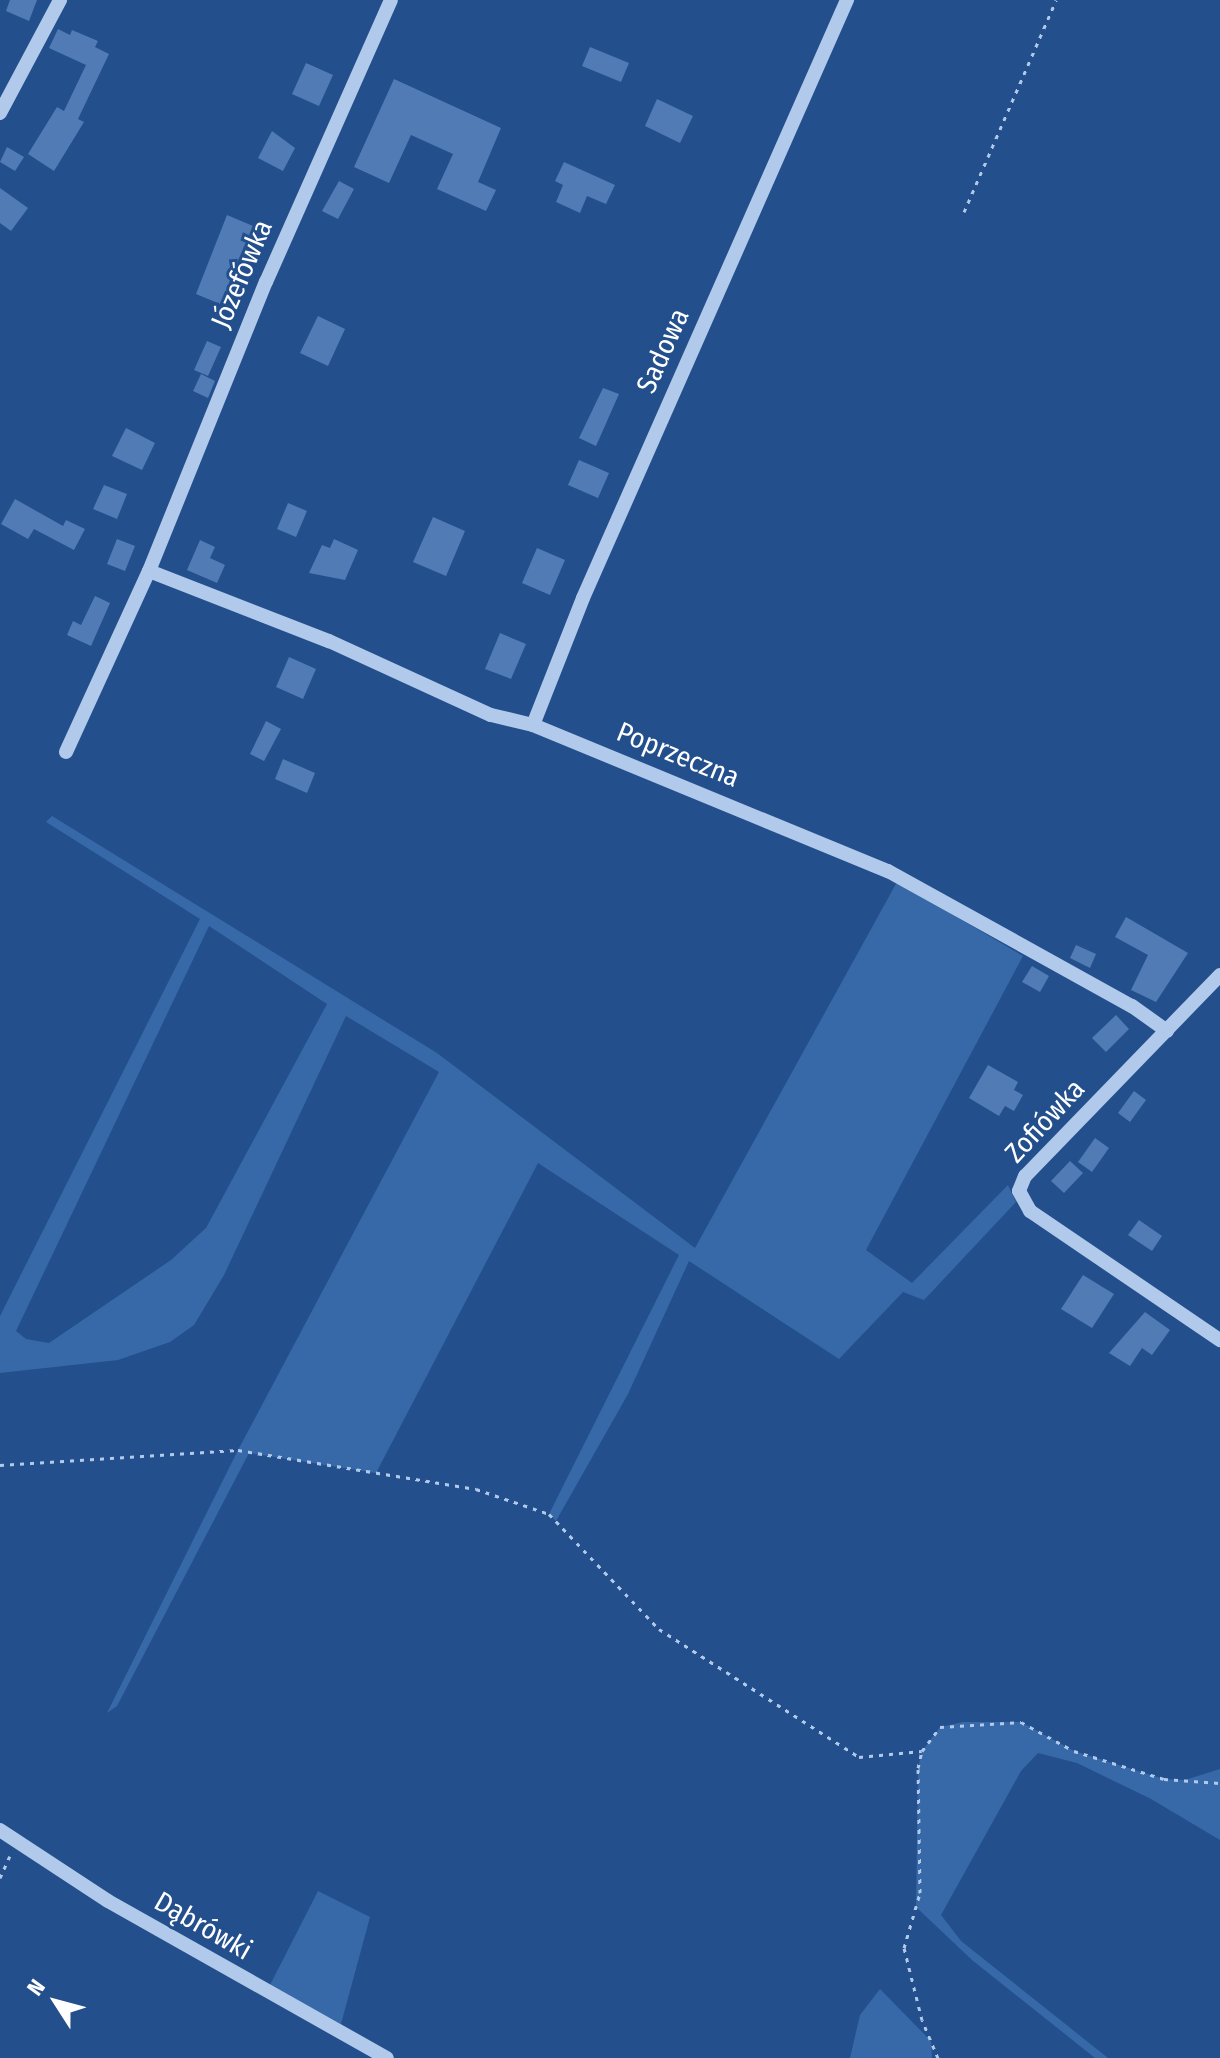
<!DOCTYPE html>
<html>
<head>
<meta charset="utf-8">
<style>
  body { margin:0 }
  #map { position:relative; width:1220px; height:2058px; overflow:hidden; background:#234f8c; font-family:"Fira Sans Condensed",sans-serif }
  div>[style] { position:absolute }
  .green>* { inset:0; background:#3769a9 }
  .building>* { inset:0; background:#507bb5 }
  .path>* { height:3px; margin-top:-1.5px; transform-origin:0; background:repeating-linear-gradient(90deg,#b1caeb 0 4px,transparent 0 10px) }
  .minor>* { height:14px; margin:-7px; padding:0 7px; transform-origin:7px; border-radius:7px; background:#b1caeb }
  span { translate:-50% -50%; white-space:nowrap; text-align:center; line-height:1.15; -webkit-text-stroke:6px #234f8c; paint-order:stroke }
  .street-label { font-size:28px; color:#fff }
  .north { position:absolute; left:16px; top:1962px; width:80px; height:80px; -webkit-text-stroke:6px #234f8c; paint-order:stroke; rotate:306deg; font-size:22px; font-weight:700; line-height:32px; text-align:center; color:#fff }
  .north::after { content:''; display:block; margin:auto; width:28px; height:36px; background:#fff; clip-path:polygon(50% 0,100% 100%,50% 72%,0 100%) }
</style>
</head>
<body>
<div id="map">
  <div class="green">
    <i style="clip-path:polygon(evenodd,52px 816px,437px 1053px,695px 1248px,897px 882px,1023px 956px,866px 1250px,912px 1283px,1008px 1185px,1016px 1202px,924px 1300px,903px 1292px,839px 1359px,689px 1261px,628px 1394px,556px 1521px,549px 1514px,679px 1255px,538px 1163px,376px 1473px,249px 1453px,117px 1706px,107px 1713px,238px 1450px,439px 1072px,346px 1016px,224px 1275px,194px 1325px,170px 1342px,118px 1360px,0 1373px,0 1316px,200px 919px,46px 822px,52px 816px,209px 926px,327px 1004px,206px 1228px,171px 1260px,49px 1343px,26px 1339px,16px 1331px,209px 926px)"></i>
    <i style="clip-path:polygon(963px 1722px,1021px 1722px,1074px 1751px,1164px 1779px,1185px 1780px,1220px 1769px,1220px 1840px,1151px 1799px,1077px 1763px,1038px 1753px,1021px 1771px,941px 1915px,961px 1941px,1108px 2058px,1095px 2058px,972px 1960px,916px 1907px,918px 1768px,922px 1751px,940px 1727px)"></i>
    <i style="clip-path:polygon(318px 1891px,370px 1917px,341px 2024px,270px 1985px)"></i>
    <i style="clip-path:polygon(880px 1989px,931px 2041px,932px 2058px,850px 2058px,860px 2015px)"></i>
  </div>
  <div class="building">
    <i style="clip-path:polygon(10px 0,37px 0,29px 21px,6px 11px)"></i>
    <i style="clip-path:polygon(58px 29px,70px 35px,72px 30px,98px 41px,95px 47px,109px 54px,78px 119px,84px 122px,54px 171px,28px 154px,57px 107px,64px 111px,86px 65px,49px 48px)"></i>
    <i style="clip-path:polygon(590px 47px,629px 63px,621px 82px,582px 66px)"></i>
    <i style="clip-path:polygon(306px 63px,333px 75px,319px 106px,292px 94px)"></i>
    <i style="clip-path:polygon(394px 79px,501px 128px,478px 182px,496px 190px,486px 211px,437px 189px,453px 154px,411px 135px,389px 183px,354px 167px)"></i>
    <i style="clip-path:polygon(657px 99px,693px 116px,680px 143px,645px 126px)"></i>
    <i style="clip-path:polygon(272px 131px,295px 148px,283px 171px,258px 158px)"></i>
    <i style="clip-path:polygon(7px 147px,24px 157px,15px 171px,0 162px)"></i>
    <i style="clip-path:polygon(564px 162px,615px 185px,606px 204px,587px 196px,580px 213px,556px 202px,563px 185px,555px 181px)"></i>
    <i style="clip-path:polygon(339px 181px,354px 189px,338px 219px,322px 211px)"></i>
    <i style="clip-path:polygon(0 188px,28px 208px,11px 231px,0 223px)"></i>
    <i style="clip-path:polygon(227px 215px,258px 228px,225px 306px,196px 294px)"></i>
    <i style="clip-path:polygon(318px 316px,345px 329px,328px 366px,300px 353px)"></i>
    <i style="clip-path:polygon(207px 341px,221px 347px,208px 376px,194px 370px)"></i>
    <i style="clip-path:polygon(201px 374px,215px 381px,208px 398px,193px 391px)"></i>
    <i style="clip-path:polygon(603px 388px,619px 394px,596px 446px,579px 438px)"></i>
    <i style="clip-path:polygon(126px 428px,155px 443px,142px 470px,112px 456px)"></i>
    <i style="clip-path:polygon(579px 460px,609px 473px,598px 498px,568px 485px)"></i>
    <i style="clip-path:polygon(104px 485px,127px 494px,117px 519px,93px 509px)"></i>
    <i style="clip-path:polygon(15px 499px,63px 526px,66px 520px,85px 529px,74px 550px,34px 529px,28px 539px,1px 524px)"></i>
    <i style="clip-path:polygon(288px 503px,307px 511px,296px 537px,277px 529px)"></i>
    <i style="clip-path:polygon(433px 517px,465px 531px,446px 576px,413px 562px)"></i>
    <i style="clip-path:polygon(117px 539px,135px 546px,125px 571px,107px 564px)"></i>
    <i style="clip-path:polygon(334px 539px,358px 550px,345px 580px,309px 573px,322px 545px,330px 548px)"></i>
    <i style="clip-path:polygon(200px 540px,215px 547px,210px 558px,225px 565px,217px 583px,187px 570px)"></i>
    <i style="clip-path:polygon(537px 548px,565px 560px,550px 595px,522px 583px)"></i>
    <i style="clip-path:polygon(95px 596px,110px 603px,91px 646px,67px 635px,73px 621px,81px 625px)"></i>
    <i style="clip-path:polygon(500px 633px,526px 644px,511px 679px,485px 669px)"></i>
    <i style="clip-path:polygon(289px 657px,316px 669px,303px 699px,276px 687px)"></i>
    <i style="clip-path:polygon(266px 721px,281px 729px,264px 761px,250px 754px)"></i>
    <i style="clip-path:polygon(283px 759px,315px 773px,307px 793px,275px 779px)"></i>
    <i style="clip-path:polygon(1126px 917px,1188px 953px,1156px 1002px,1131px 990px,1148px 955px,1115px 937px)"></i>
    <i style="clip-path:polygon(1076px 945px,1096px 954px,1090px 968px,1070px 958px)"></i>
    <i style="clip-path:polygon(1032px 966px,1049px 976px,1040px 992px,1022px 982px)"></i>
    <i style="clip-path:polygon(1116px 1015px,1129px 1029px,1106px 1052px,1092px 1038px)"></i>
    <i style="clip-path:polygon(988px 1065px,1018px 1082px,1014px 1090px,1023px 1095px,1014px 1111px,1005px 1106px,999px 1116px,969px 1098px)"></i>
    <i style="clip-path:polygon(1134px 1091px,1146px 1100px,1130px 1122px,1118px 1113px)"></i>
    <i style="clip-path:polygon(1095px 1138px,1109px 1148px,1092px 1172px,1078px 1162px)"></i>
    <i style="clip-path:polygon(1070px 1161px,1083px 1173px,1064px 1193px,1051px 1181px)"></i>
    <i style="clip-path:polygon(1139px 1220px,1162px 1236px,1152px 1251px,1128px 1235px)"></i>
    <i style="clip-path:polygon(1083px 1275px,1114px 1294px,1092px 1328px,1061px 1309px)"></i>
    <i style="clip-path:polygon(1145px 1312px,1170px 1330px,1152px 1355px,1142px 1348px,1130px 1366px,1109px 1353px)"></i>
  </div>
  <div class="path">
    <i style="left:964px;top:212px;width:231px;rotate:-66.5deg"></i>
    <i style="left:0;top:1465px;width:238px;rotate:-3.6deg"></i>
    <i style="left:238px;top:1450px;width:241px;rotate:9.3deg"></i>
    <i style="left:476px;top:1489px;width:77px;rotate:18.9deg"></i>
    <i style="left:549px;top:1514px;width:159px;rotate:46.3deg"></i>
    <i style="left:659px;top:1629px;width:237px;rotate:32.6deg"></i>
    <i style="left:859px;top:1757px;width:63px;rotate:-5.4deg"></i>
    <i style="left:0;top:1878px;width:24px;rotate:-66deg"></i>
    <i style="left:938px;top:2058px;width:41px;rotate:-112.8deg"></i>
    <i style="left:922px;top:2020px;width:74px;rotate:-104deg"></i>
    <i style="left:904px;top:1948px;width:57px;rotate:-73.8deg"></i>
    <i style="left:920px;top:1893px;width:125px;rotate:-90.9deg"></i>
    <i style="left:918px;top:1768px;width:17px;rotate:-77deg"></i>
    <i style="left:922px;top:1751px;width:30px;rotate:-53deg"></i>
    <i style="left:940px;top:1727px;width:81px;rotate:-3.5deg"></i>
    <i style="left:1021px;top:1722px;width:60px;rotate:28.7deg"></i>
    <i style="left:1074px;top:1751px;width:94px;rotate:17.3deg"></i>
    <i style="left:1164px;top:1779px;width:56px;rotate:4.1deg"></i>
  </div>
  <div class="minor">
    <i style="left:0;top:113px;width:128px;rotate:-62deg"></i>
    <i style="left:149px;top:571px;width:193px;rotate:21.3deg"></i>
    <i style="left:329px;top:641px;width:178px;rotate:24.6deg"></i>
    <i style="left:491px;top:715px;width:43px;rotate:13.4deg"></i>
    <i style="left:533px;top:725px;width:384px;rotate:22.4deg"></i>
    <i style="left:888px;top:871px;width:279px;rotate:29deg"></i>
    <i style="left:1132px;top:1006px;width:43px;rotate:35.5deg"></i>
    <i style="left:533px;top:725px;width:136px;rotate:-68.5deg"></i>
    <i style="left:583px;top:598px;width:654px;rotate:-66.18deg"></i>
    <i style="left:66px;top:752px;width:199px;rotate:-65.4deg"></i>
    <i style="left:149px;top:571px;width:312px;rotate:-68deg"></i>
    <i style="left:266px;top:282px;width:308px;rotate:-66.1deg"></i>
    <i style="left:1220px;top:975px;width:280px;rotate:134.1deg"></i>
    <i style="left:1025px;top:1176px;width:16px;rotate:112deg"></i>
    <i style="left:1019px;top:1191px;width:23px;rotate:61deg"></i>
    <i style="left:1030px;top:1211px;width:230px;rotate:34.2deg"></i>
    <i style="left:0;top:1830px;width:129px;rotate:33.3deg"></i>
    <i style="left:108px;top:1901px;width:320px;rotate:29.4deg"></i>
  </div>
  <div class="street-label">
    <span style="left:242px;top:274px;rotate:-67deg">Józefówka</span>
    <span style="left:663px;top:351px;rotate:-66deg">Sadowa</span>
    <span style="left:678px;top:755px;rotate:22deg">Poprzeczna</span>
    <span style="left:1045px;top:1121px;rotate:-47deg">Zofiówka</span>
    <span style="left:203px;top:1926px;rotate:30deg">Dąbrówki</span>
  </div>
  <div class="north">N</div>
</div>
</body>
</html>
